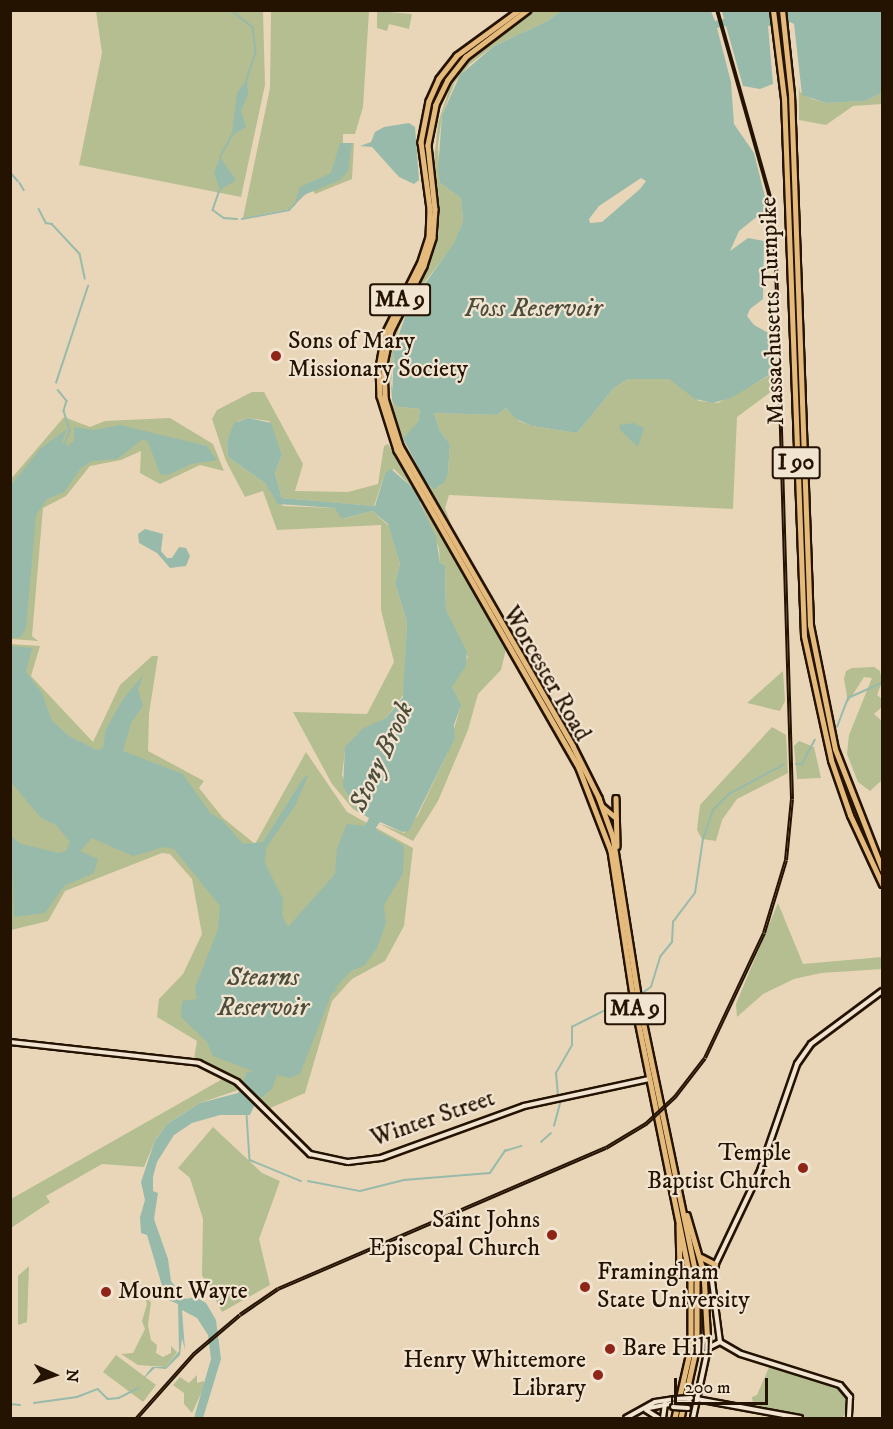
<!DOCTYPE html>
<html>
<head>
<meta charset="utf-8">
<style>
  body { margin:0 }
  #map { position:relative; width:893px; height:1429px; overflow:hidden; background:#e9d6b8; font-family:"IM FELL DW Pica",serif }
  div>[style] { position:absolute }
  .green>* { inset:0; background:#b4be90 }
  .water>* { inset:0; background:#98baaa }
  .stream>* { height:1.5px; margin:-0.75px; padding:0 0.75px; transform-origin:0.75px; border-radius:0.75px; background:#98baaa }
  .roads { filter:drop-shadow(2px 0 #251301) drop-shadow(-2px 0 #251301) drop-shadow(0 2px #251301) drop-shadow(0 -2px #251301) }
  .secondary>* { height:4px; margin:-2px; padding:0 2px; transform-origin:2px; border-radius:2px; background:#f1e4d1 }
  .trunk>* { height:4.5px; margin:-2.25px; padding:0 2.25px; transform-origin:2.25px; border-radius:2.25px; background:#e4bb7c }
  .motorway>* { height:5px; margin:-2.5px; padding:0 2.5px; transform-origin:2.5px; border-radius:2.5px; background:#e4bb7c }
  .rail>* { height:4px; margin-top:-2px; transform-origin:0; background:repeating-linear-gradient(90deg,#f1e4d1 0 4.5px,#251301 0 9px); box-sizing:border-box; border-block:2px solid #251301 }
  .bridges { filter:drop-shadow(2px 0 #251301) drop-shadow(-2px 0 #251301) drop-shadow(0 2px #251301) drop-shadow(0 -2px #251301) }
  .secondary-bridge>* { height:4px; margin:-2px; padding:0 2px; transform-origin:2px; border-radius:2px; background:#f1e4d1 }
  .dots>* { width:16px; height:16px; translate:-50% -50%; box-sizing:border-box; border:3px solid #f1e4d1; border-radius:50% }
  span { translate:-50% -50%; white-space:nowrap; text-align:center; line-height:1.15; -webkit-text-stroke:4.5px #f1e4d1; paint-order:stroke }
  .shield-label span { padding:2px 4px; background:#f1e4d1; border:2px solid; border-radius:4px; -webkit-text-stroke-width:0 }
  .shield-label { font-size:22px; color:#251301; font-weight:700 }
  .street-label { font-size:24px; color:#251301 }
  .poi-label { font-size:24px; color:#251301 }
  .left { translate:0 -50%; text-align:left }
  .right { translate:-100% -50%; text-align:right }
  .water-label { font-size:26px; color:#4d4d3c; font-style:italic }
  .frame { position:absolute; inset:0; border:12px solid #251301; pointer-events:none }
  .north { position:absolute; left:24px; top:1345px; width:60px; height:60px; -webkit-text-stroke:4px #f1e4d1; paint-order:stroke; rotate:93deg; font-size:16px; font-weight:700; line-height:24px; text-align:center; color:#251301 }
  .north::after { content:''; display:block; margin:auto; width:21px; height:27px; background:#251301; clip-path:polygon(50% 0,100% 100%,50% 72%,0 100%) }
  .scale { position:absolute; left:674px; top:1378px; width:94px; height:27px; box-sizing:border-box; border:3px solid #251301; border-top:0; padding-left:8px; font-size:18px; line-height:21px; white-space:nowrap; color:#251301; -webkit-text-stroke:4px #f1e4d1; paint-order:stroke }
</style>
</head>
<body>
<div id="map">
  <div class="green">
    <i style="clip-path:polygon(96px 11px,263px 11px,265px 85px,241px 197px,79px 165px,102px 53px)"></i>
    <i style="clip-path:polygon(271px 11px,369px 11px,363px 107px,355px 134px,343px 134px,343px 143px,354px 143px,352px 179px,315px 194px,312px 189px,289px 209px,243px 218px,270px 88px)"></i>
    <i style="clip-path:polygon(377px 11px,412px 14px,409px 29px,389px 24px,387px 31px,377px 28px)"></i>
    <i style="clip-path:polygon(534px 11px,561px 11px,547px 21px,494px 46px,470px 64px,455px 82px,442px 115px,438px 146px,440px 183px,461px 198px,463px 221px,454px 244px,415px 295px,401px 321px,395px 343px,391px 384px,398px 407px,420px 409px,418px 423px,403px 438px,419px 472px,394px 421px,389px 366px,397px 327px,427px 269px,437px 240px,439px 210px,434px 161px,438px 123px,449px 90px,466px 64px)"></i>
    <i style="clip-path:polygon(799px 86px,800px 92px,812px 99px,826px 103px,865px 101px,882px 93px,882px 104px,853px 106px,826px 125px,799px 120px)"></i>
    <i style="clip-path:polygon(775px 367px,776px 388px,737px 417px,733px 509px,449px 495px,445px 508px,455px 535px,425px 483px,432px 488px,440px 486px,448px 473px,450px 444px,440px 431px,434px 413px,497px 415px,506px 408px,519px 421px,532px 426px,577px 433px,614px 388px,628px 379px,669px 379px,699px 401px,718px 403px,769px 376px)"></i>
    <i style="clip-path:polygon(252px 392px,264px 392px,303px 464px,295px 491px,348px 492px,378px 484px,384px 446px,388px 444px,413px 488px,394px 469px,385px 473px,374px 506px,282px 498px,275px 473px,282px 455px,269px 421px,248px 418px,238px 421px,227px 440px,228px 457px,265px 483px,283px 506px,334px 508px,343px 519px,372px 511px,389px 526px,400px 564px,395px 583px,407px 622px,404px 694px,386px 718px,357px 734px,345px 751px,342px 775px,354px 806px,369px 818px,353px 809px,332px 784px,293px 712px,367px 714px,394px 662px,381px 610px,381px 525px,277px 530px,263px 491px,245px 497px,226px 461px,212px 419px,217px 410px)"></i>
    <i style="clip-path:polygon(64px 417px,90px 427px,105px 421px,170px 418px,213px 444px,224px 471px,200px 465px,160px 484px,140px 473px,141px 451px,121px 460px,90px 466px,66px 496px,43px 508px,32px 636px,38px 641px,11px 639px,11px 479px)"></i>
    <i style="clip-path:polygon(419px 499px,506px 649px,501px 670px,478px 694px,468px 730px,438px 801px,413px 841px,378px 823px,404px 833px,418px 815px,447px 754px,460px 708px,452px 687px,454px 679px,468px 657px,446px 610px,445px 565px,440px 563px,439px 548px)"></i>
    <i style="clip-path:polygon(10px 644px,40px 646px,31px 676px,93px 742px,120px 685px,152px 656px,158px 656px,149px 714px,148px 751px,204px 781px,199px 788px,223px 818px,255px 844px,306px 752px,347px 812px,413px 848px,404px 926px,385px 961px,352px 979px,332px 1001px,305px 1093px,268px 1109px,235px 1077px,194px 1059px,197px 1041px,157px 1017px,159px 999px,183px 974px,202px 934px,192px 879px,170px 854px,162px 853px,65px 891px,48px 921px,11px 930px)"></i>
    <i style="clip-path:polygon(874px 667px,880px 671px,882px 682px,877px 695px,882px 699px,882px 707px,874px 714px,882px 721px,882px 780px,870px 791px,858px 782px,847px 754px,849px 735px,872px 678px,864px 677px,848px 702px,844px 679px,846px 671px,852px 668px)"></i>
    <i style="clip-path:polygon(783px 671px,785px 701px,780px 711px,747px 703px)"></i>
    <i style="clip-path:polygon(772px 727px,786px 735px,788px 773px,737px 799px,722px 820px,716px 841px,702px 839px,697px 830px,700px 805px)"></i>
    <i style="clip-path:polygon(799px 741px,814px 747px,821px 778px,797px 779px,794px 746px)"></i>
    <i style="clip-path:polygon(778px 903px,803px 964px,882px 957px,882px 969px,821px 973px,794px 979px,763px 994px,737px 1017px,736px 1004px)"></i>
    <i style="clip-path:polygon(226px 1077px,241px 1089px,200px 1103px,169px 1122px,156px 1138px,144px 1167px,102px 1164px,46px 1196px,50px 1202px,11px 1228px,11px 1199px)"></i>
    <i style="clip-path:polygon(213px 1127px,262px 1173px,280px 1181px,259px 1239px,270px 1285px,222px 1312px,202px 1275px,203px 1219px,190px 1178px,178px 1168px)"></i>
    <i style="clip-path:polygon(29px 1266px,27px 1322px,18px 1325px,18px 1276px)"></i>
    <i style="clip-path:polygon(144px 1296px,151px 1302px,148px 1325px,151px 1340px,157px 1345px,156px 1353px,163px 1357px,171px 1353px,171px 1346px,177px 1352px,166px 1367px,138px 1365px,121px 1354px,133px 1353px,145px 1329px,142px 1321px,147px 1304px)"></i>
    <i style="clip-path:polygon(116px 1355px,156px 1385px,143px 1402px,103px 1372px)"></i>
    <i style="clip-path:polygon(770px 1365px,836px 1386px,846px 1396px,846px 1413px,842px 1418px,810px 1418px,753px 1404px,752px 1397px,757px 1395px)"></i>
    <i style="clip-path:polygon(197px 1375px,197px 1383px,204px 1381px,204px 1387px,192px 1413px,184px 1404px,184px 1393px,173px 1385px,180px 1377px,189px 1383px)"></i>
  </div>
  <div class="water">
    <i style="clip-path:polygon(evenodd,785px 10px,882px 11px,882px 93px,865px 101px,826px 103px,802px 95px,794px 24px,790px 22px,768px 26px,773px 84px,760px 89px,743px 86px,726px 26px,717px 28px,731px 82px,734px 124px,754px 153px,766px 201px,764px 211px,739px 231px,730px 251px,748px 238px,764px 241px,763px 299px,750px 309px,747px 316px,754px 325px,774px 336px,776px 365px,771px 374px,731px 398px,713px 403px,695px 399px,669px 379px,628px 379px,614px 388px,577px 433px,532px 426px,516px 419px,506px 408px,497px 415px,434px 413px,440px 431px,450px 444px,448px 473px,444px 483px,434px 489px,425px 483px,420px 503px,436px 537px,440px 563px,445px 565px,446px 610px,467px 652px,466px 666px,452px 687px,461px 705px,454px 725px,455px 738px,409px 831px,402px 832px,380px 822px,375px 829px,404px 846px,403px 873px,384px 905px,386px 923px,377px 948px,365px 965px,351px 971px,335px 988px,338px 989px,332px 993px,300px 1074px,290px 1078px,277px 1075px,272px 1089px,256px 1102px,250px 1115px,220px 1115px,192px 1123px,174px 1135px,157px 1162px,153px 1177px,153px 1191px,158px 1193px,154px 1219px,168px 1259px,171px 1281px,185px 1299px,196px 1297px,206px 1303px,216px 1320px,221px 1359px,203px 1418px,194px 1418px,211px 1359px,208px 1335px,197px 1318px,182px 1310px,185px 1350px,182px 1338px,180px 1355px,166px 1369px,155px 1368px,141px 1381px,152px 1367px,166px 1367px,179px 1351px,178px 1304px,166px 1299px,147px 1235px,141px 1233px,140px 1217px,145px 1200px,141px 1182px,155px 1140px,168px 1123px,200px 1103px,238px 1093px,247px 1072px,253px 1071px,213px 1056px,207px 1042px,181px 1017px,182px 1001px,197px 999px,195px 988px,218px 929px,220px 906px,174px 849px,164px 847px,133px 856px,92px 838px,80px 851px,98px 859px,94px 873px,64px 886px,45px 913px,14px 917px,11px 836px,21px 844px,59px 853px,66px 851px,70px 842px,56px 825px,41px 818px,11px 782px,11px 646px,32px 648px,26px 672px,42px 693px,52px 721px,69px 736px,97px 750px,103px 748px,106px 729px,123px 699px,143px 675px,138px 690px,143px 706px,131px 723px,123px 751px,183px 774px,210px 813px,223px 821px,243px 844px,263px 842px,304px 777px,308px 776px,295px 806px,266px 848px,265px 863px,283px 899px,282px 916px,288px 927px,335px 874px,337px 848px,347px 824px,365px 826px,369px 818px,356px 809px,343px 786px,345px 747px,362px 729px,386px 718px,403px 697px,407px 622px,395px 583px,400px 564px,388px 524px,372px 511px,342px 519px,334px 508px,278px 504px,265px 483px,228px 457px,227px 441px,234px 423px,248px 418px,271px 423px,282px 455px,275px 473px,282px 498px,375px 506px,385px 473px,391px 469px,413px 488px,419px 469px,403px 438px,418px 422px,420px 409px,398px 407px,392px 400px,394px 348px,409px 306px,454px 243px,463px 221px,461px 198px,440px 183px,438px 170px,442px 115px,460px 75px,494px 46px,547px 21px,561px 11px,711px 11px,715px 21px,724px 19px,722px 11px,785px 10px,641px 178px,646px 181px,640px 189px,602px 222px,590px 223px,589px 219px,599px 206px,641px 178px)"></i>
    <i style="clip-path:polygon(247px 79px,248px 94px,241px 111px,246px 127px,232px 135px,237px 93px)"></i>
    <i style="clip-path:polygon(409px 123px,415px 127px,419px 180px,414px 184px,399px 177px,372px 147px,360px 146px,371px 142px,375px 132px,384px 127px)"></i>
    <i style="clip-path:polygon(340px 143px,352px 143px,348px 171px,340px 180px,304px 195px,294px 206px,300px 187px,331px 173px)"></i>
    <i style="clip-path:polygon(220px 157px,236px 180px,220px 190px,214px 173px)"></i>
    <i style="clip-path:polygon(634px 423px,644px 428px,638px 447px,621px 431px,619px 425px)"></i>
    <i style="clip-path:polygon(120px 425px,207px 446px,217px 460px,191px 464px,168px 475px,160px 474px,148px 442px,143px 439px,117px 459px,92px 461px,81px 468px,64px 492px,47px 499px,36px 515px,26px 628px,21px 637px,11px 638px,11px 485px,41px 448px,67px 429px,62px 442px,67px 446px,74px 441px,74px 427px,94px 430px)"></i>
    <i style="clip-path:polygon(145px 529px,163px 534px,161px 551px,167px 558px,172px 558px,179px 547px,186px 548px,190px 556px,186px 566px,170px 568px,157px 553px,139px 543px,138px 534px)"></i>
  </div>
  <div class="stream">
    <i style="left:231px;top:10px;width:28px;rotate:38deg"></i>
    <i style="left:253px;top:27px;width:26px;rotate:83deg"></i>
    <i style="left:256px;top:53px;width:28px;rotate:109deg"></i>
    <i style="left:220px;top:157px;width:25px;rotate:-61deg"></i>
    <i style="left:10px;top:172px;width:12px;rotate:48deg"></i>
    <i style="left:20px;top:183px;width:8px;rotate:60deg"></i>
    <i style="left:220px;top:190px;width:21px;rotate:109deg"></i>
    <i style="left:213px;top:210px;width:14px;rotate:36deg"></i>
    <i style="left:224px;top:218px;width:13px;rotate:4deg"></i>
    <i style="left:39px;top:209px;width:16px;rotate:63deg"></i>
    <i style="left:46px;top:223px;width:6px;rotate:9deg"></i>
    <i style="left:52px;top:224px;width:41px;rotate:47deg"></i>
    <i style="left:80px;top:254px;width:25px;rotate:78deg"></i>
    <i style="left:242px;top:219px;width:48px;rotate:-10.8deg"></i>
    <i style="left:289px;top:210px;width:8px;rotate:-45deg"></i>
    <i style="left:56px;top:383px;width:102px;rotate:-71.7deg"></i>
    <i style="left:58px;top:390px;width:14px;rotate:51deg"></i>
    <i style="left:67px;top:401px;width:10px;rotate:107deg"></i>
    <i style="left:64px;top:411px;width:21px;rotate:73deg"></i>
    <i style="left:70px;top:431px;width:15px;rotate:110deg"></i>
    <i style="left:837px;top:727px;width:31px;rotate:-69deg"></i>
    <i style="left:848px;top:698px;width:37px;rotate:-24deg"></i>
    <i style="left:796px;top:764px;width:6px"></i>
    <i style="left:802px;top:764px;width:27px;rotate:-62deg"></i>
    <i style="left:641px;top:994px;width:12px;rotate:-35deg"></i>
    <i style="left:651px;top:987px;width:31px;rotate:-73deg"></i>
    <i style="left:660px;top:957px;width:19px;rotate:-51deg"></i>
    <i style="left:672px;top:942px;width:20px;rotate:-87deg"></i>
    <i style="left:673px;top:922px;width:36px;rotate:-53deg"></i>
    <i style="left:695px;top:893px;width:55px;rotate:-81.6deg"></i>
    <i style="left:703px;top:839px;width:31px;rotate:-71deg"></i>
    <i style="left:713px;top:810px;width:23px;rotate:-45deg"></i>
    <i style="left:729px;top:794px;width:61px;rotate:-28.2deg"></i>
    <i style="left:558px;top:1096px;width:23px;rotate:-95deg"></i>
    <i style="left:556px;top:1073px;width:32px;rotate:-60deg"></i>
    <i style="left:572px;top:1045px;width:18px;rotate:-90deg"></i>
    <i style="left:572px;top:1027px;width:39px;rotate:-27deg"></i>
    <i style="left:607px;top:1009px;width:11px;rotate:-63deg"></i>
    <i style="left:612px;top:999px;width:16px;rotate:-11deg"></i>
    <i style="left:247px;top:1115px;width:45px;rotate:86.2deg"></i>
    <i style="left:250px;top:1160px;width:55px;rotate:22.4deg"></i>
    <i style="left:554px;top:1126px;width:24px;rotate:-75deg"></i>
    <i style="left:541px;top:1142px;width:13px;rotate:-42deg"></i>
    <i style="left:308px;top:1181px;width:53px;rotate:10.9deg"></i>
    <i style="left:360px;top:1191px;width:45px;rotate:-14deg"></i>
    <i style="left:404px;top:1180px;width:86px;rotate:-4.7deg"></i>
    <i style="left:490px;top:1173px;width:27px;rotate:-56deg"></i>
    <i style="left:505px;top:1151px;width:17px;rotate:-17deg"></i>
    <i style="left:34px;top:1403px;width:43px;rotate:-7.9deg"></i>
    <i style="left:77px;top:1397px;width:22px;rotate:-21deg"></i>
    <i style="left:98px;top:1389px;width:14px;rotate:45deg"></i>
    <i style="left:108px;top:1399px;width:11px;rotate:-5deg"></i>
    <i style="left:119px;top:1398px;width:22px;rotate:-27deg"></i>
    <i style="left:10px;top:1404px;width:10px;rotate:6deg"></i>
  </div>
  <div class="roads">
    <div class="secondary">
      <i style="left:10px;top:1042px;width:190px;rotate:6.3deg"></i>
      <i style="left:199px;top:1063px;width:42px;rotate:26.6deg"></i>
      <i style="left:237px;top:1082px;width:103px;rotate:44.6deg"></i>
      <i style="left:310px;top:1154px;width:39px;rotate:12deg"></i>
      <i style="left:348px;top:1162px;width:33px;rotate:-7deg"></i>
      <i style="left:381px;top:1158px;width:152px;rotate:-20deg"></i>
      <i style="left:524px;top:1106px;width:128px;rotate:-12.2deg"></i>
      <i style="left:720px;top:1342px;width:69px;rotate:-97.5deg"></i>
      <i style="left:711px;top:1274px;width:114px;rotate:-64.6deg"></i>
      <i style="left:760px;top:1171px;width:113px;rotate:-70.9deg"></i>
      <i style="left:797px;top:1064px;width:24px;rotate:-55deg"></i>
      <i style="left:811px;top:1044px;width:89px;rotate:-36.7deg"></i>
      <i style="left:720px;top:1342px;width:24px;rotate:30deg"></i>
      <i style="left:741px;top:1354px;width:104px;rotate:17.4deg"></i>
      <i style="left:840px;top:1385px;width:16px;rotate:50deg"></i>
      <i style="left:850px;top:1397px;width:21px;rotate:93deg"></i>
      <i style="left:691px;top:1398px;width:111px;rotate:10.4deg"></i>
      <i style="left:649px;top:1408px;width:26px;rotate:-11deg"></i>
      <i style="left:646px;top:1410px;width:15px;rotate:32deg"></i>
      <i style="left:626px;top:1418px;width:33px;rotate:-29deg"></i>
      <i style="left:655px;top:1402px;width:20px;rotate:-9deg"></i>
      <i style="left:663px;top:1418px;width:15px;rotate:-82deg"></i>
      <i style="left:693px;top:1418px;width:72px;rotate:-77.9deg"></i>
      <i style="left:708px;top:1348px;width:13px;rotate:-27deg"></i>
    </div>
    <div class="trunk">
      <i style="left:520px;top:10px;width:78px;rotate:143.9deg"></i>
      <i style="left:457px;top:56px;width:29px;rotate:128deg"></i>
      <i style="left:439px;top:79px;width:24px;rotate:114deg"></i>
      <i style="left:429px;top:101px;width:42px;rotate:101deg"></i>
      <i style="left:421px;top:142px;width:68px;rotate:82.3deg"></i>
      <i style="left:430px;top:209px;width:28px;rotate:92deg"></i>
      <i style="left:429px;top:237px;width:28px;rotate:108deg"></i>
      <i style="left:420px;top:264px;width:78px;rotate:116.6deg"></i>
      <i style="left:385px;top:334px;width:35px;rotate:100deg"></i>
      <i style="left:379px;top:368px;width:28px;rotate:88deg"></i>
      <i style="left:380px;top:396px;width:57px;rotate:72.5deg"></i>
      <i style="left:397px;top:450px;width:366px;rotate:60.2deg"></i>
      <i style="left:579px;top:768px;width:89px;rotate:68.9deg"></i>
      <i style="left:611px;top:851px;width:152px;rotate:81.3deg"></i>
      <i style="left:634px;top:1001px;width:285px;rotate:78.5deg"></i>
      <i style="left:691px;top:1280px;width:68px;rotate:90deg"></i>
      <i style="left:691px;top:1348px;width:72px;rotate:102.9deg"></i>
      <i style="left:528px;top:10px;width:78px;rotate:142.8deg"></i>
      <i style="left:466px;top:57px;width:29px;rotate:128deg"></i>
      <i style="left:448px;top:80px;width:28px;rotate:116deg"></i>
      <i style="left:436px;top:105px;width:41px;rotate:101.3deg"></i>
      <i style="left:428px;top:145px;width:64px;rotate:83.8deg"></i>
      <i style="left:435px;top:209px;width:29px;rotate:94deg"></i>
      <i style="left:433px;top:238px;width:29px;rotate:108deg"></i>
      <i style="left:424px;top:266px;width:73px;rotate:116.9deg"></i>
      <i style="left:391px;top:331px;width:34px;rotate:102deg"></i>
      <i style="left:384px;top:364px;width:34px;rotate:88deg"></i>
      <i style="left:385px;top:398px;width:50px;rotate:72.6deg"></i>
      <i style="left:400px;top:446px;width:346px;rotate:60deg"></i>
      <i style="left:573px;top:746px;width:58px;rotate:63.4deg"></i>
      <i style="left:599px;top:798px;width:41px;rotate:70.3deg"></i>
      <i style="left:613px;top:837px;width:166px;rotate:81deg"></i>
      <i style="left:639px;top:1001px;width:284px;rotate:78.2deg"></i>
      <i style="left:697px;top:1279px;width:67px;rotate:90deg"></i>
      <i style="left:697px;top:1346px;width:74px;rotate:102.5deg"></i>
      <i style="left:616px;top:798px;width:48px;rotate:88.8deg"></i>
      <i style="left:603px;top:807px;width:17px;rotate:40deg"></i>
      <i style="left:687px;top:1215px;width:60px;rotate:73.7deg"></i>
      <i style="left:704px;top:1273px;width:75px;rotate:86.9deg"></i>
      <i style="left:679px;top:1225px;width:48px;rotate:88.8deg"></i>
      <i style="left:701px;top:1257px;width:16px;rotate:27deg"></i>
    </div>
    <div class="motorway">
      <i style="left:773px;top:10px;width:89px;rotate:82.9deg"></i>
      <i style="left:784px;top:98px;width:538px;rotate:87.87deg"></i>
      <i style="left:804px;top:636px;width:127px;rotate:77.7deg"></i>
      <i style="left:831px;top:760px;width:58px;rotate:70.9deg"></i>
      <i style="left:850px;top:815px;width:76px;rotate:65.1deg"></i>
      <i style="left:782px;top:10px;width:84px;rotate:83.9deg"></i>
      <i style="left:791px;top:94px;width:531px;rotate:87.95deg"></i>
      <i style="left:810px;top:625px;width:126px;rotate:78.6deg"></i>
      <i style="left:835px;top:749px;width:129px;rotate:68.6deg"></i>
    </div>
  </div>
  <div class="rail">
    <i style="left:137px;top:1418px;width:86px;rotate:-48.3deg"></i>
    <i style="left:194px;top:1354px;width:60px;rotate:-40.3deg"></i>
    <i style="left:240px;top:1315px;width:46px;rotate:-34.4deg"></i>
    <i style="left:278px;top:1289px;width:357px;rotate:-23.3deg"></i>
    <i style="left:606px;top:1148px;width:47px;rotate:-31deg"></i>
    <i style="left:646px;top:1124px;width:40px;rotate:-43deg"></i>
    <i style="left:675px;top:1097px;width:49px;rotate:-52.4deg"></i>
    <i style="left:705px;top:1058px;width:138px;rotate:-64.7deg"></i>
    <i style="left:764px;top:933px;width:76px;rotate:-73.2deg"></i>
    <i style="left:786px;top:860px;width:61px;rotate:-84.4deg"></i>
    <i style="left:792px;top:799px;width:535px;rotate:-91.71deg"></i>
    <i style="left:776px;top:264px;width:67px;rotate:-95.1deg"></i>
    <i style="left:770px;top:197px;width:194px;rotate:-105.8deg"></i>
  </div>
  <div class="bridges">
    <div class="secondary-bridge">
      <i style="left:675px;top:1399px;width:16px;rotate:-4deg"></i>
      <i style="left:675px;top:1403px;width:15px;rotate:-4deg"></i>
      <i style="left:673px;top:1407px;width:15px;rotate:4deg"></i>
    </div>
  </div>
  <div class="dots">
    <i style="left:276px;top:356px;background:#8f2418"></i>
    <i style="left:803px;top:1168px;background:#8f2418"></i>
    <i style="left:552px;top:1235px;background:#8f2418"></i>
    <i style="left:585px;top:1287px;background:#8f2418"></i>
    <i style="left:106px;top:1292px;background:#8f2418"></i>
    <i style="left:610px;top:1349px;background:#8f2418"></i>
    <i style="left:598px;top:1375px;background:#8f2418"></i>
  </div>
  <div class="shield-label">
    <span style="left:400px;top:300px">MA 9</span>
    <span style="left:796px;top:463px">I 90</span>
    <span style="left:635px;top:1009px">MA 9</span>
  </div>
  <div class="street-label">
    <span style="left:773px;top:311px;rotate:-92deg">Massachusetts Turnpike</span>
    <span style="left:546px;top:674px;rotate:60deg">Worcester Road</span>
    <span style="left:433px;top:1119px;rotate:-19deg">Winter Street</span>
  </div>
  <div class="poi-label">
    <span class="left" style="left:288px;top:356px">Sons of Mary<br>Missionary Society</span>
    <span class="right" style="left:791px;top:1168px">Temple<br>Baptist Church</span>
    <span class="right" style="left:540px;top:1235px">Saint Johns<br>Episcopal Church</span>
    <span class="left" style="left:597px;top:1287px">Framingham<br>State University</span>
    <span class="left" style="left:118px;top:1292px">Mount Wayte</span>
    <span class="left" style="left:622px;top:1349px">Bare Hill</span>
    <span class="right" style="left:586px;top:1375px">Henry Whittemore<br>Library</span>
  </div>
  <div class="water-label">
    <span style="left:533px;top:309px">Foss Reservoir</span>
    <span style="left:382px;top:757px;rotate:-65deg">Stony Brook</span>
    <span style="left:263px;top:993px">Stearns<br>Reservoir</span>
  </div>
  <div class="frame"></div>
  <div class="north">N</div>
  <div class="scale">200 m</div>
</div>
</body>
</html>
